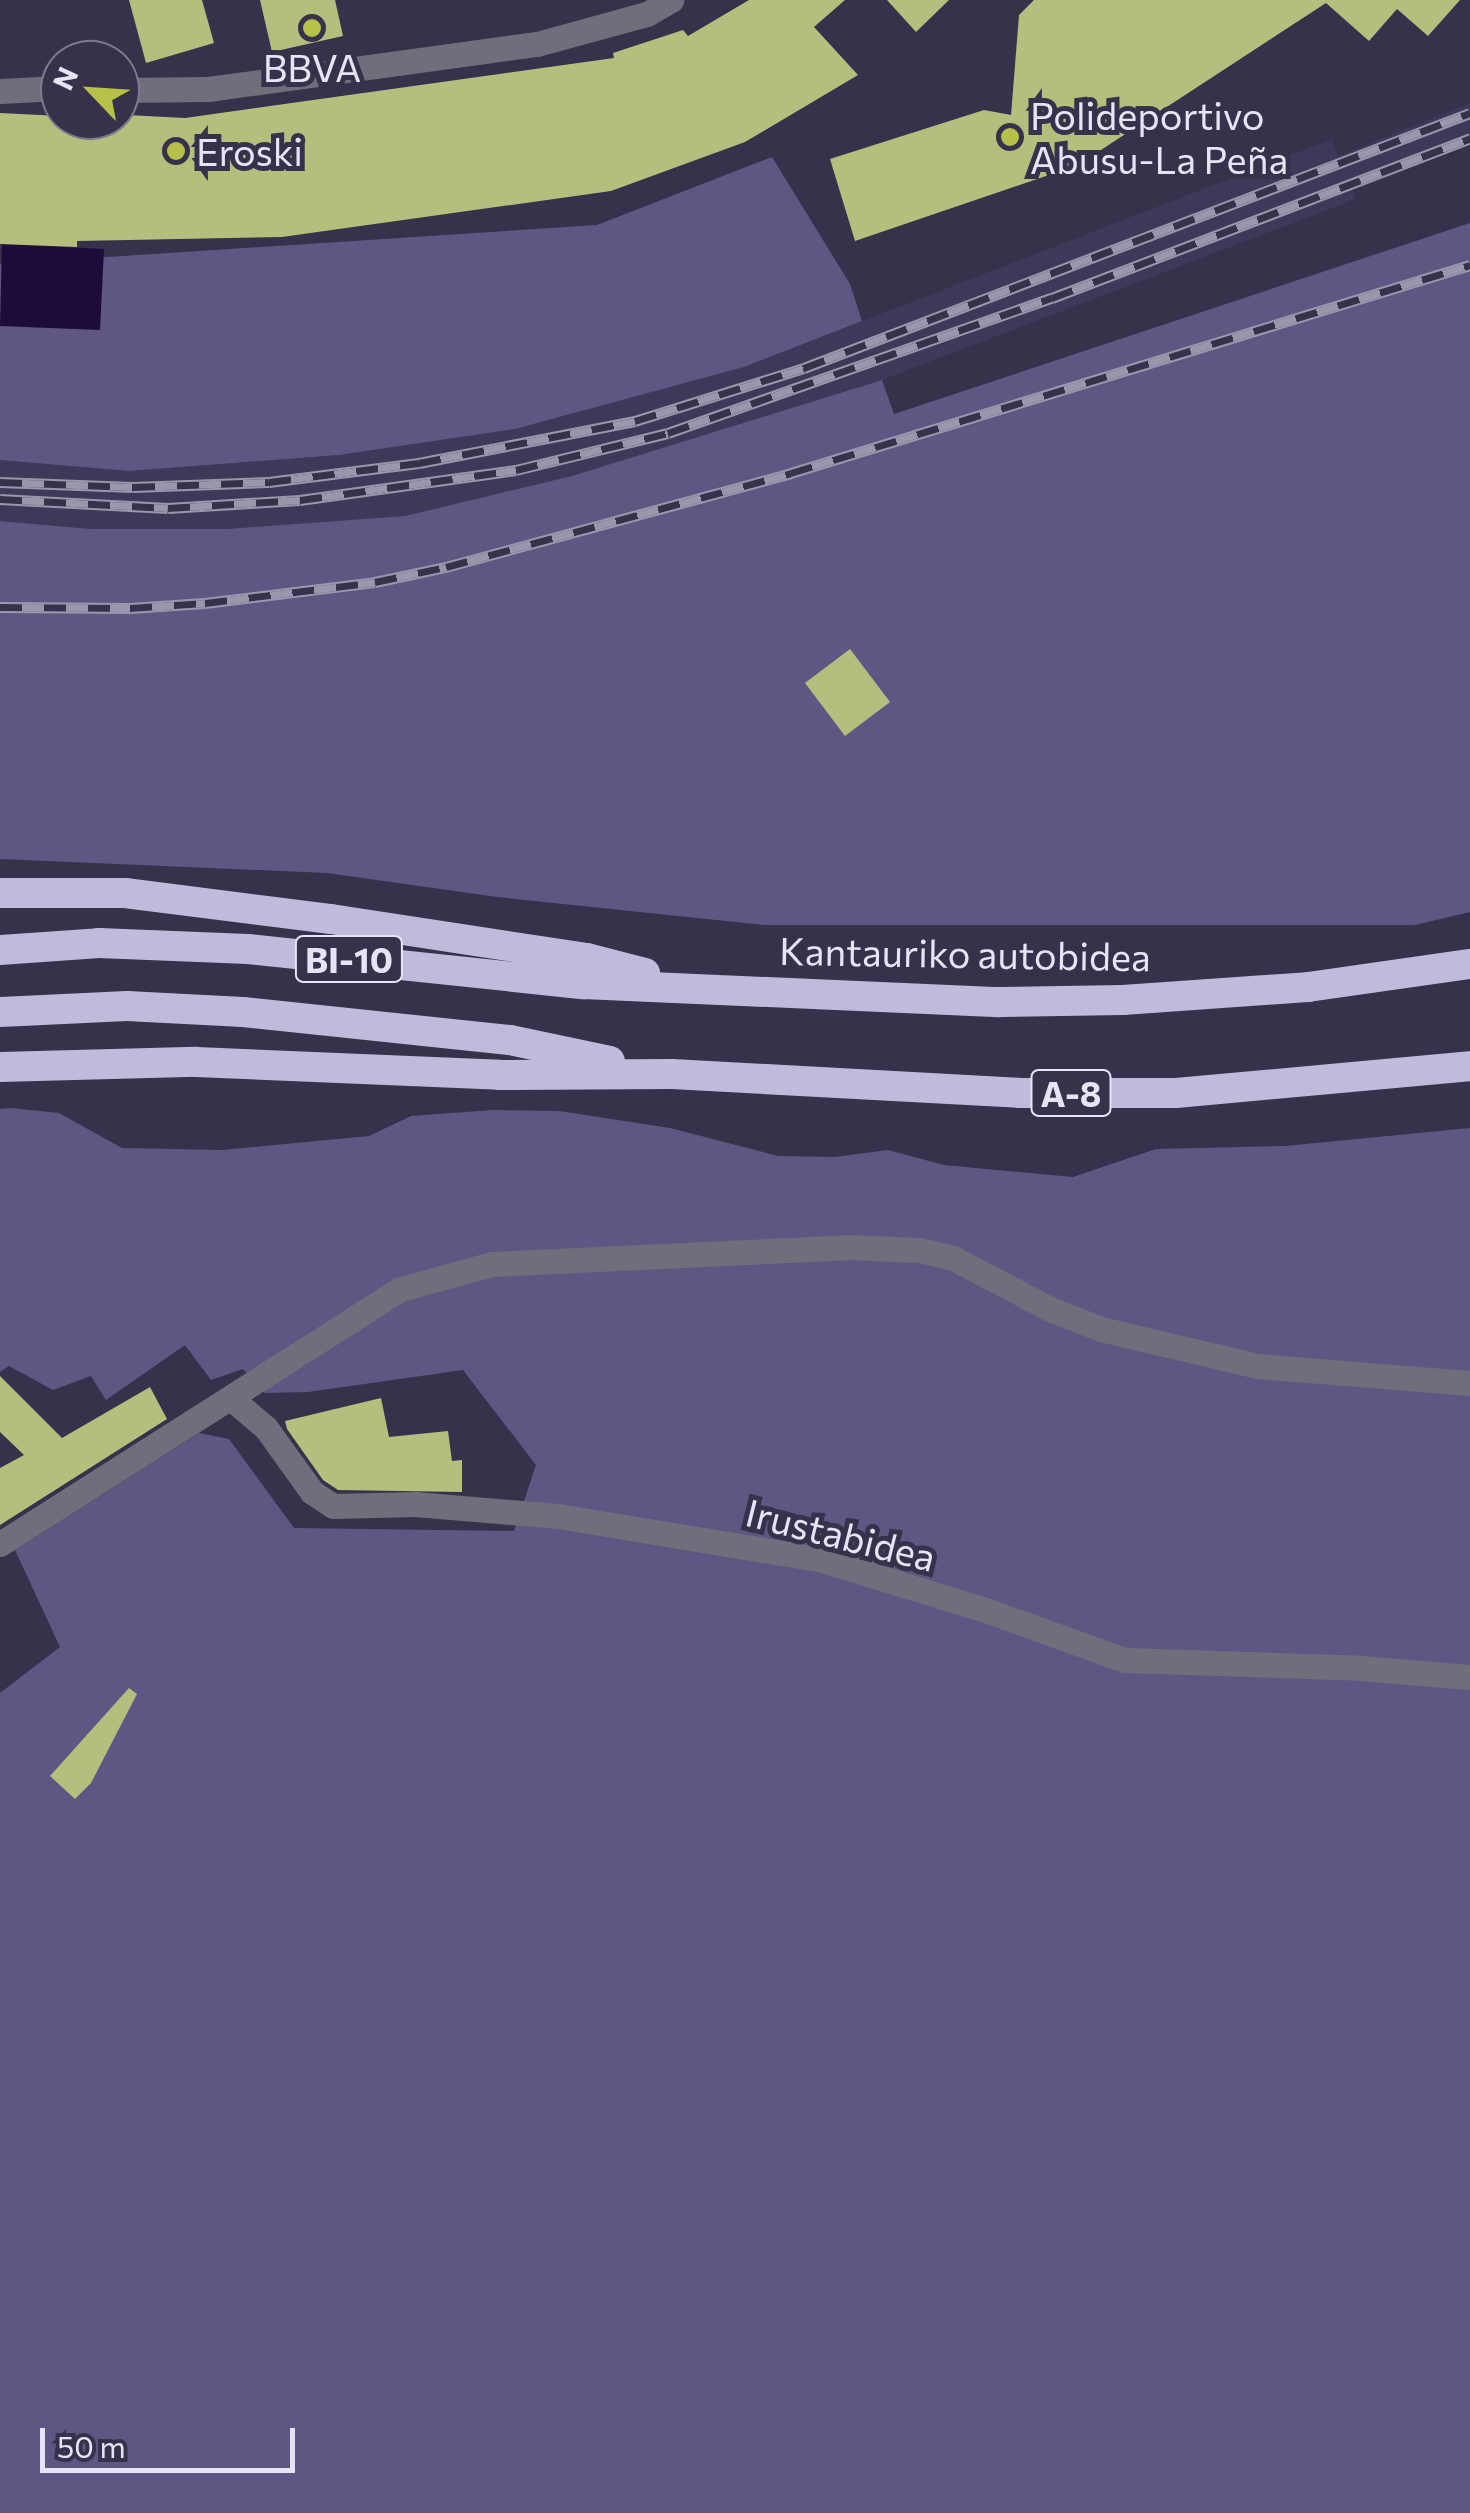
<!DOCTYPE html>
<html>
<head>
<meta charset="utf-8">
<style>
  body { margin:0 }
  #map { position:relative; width:1470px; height:2513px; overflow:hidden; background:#37314b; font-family:Commissioner,sans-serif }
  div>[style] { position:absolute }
  .built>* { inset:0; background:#3f3858 }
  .green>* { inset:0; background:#605683 }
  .water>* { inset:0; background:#1d0c3a }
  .building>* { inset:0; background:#b6be7e }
  .minor>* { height:25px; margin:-12.5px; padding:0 12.5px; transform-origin:12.5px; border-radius:12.5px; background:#706e7b }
  .motorway>* { height:30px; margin:-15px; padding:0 15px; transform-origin:15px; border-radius:15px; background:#c1bbdb }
  .rail>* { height:11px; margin-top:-5.5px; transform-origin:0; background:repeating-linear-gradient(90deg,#37314b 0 22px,#9a96ab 0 44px); box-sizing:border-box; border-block:2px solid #9a96ab }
  .dots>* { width:28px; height:28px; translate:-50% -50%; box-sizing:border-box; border:5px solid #37314b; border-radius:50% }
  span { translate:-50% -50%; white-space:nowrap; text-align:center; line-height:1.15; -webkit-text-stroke:10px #37314b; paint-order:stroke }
  .shield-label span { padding:2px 8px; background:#37314b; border:2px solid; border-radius:8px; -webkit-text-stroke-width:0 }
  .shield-label { font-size:35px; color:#e7e4f5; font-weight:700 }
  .poi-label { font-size:38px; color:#e7e4f5 }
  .left { translate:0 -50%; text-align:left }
  .street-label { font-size:38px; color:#e7e4f5 }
  .north { position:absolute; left:40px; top:40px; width:100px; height:100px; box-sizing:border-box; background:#37314b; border:2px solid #7d798f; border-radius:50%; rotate:295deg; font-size:28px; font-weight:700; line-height:40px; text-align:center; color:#e7e4f5 }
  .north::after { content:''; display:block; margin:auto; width:35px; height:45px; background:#b6c149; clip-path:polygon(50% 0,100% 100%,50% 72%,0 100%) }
  .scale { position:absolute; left:40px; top:2428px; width:255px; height:45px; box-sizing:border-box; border:5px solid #e7e4f5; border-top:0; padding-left:12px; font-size:30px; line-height:35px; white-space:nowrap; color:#e7e4f5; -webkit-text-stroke:8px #37314b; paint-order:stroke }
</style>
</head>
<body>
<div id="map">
  <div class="built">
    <i style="clip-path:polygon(1470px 103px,1470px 145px,1353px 190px,1356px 199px,882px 380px,572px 476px,405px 516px,226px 529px,91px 529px,0 521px,0 460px,129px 471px,339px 455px,515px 429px,744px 367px,1332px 139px,1338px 156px)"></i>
  </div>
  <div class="green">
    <i style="clip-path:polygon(772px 157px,850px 284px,862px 321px,744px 367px,515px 429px,339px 455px,129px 471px,0 460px,0 264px,597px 225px)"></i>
    <i style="clip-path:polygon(1470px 223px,1470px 912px,1415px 925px,764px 925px,497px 897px,327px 873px,0 859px,0 521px,91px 529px,226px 529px,405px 516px,572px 476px,882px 380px,894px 414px)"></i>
    <i style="clip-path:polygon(11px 1108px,59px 1113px,122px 1148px,222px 1150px,369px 1136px,411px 1116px,493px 1110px,559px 1111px,670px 1128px,778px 1156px,835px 1157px,888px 1150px,944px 1165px,1073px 1177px,1156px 1149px,1285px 1146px,1470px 1128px,1470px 2513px,0 2513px,0 1693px,60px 1647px,15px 1550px,199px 1433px,229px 1439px,294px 1528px,514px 1531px,536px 1465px,463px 1370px,308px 1392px,265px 1393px,243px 1369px,211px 1380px,185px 1345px,106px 1400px,91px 1376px,53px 1390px,9px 1366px,0 1372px,0 1109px)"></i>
  </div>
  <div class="water">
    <i style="clip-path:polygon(2px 244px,104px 249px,100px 330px,0 326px)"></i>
  </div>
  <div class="building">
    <i style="clip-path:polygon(129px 0,202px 0,214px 43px,146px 63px)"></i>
    <i style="clip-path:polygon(260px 0,335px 0,343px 36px,272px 52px)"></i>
    <i style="clip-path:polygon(749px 0,845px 0,814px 27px,858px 75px,745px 142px,611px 191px,282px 237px,77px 241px,77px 247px,0 244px,0 113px,60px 116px,60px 120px,126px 120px,127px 115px,185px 118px,614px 58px,613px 53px,683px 30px,688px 36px)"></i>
    <i style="clip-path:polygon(887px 0,949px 0,916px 32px)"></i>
    <i style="clip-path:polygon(1034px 0,1460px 0,1428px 36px,1397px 9px,1369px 41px,1326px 3px,1078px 165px,855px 241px,830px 159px,984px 110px,1011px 115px,1019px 15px)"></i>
    <i style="clip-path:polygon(850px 649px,890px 702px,845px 736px,805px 683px)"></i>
    <i style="clip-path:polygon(0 1376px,62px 1438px,150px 1387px,167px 1419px,0 1525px,0 1468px,24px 1455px,0 1432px)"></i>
    <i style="clip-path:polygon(381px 1398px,389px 1437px,448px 1431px,452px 1461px,462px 1460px,462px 1492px,338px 1490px,323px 1480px,287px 1429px,285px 1421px)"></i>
    <i style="clip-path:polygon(129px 1688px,137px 1694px,91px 1783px,75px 1799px,50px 1776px)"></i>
  </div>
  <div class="minor">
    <i style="left:120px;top:90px;width:88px;rotate:-0.7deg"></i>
    <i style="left:208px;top:89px;width:332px;rotate:-7.8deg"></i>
    <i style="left:537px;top:44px;width:114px;rotate:-15.3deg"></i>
    <i style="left:647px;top:14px;width:28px;rotate:-30deg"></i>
    <i style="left:0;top:91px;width:60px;rotate:-2.9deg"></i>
    <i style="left:233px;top:1400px;width:43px;rotate:40.3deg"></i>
    <i style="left:266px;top:1428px;width:79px;rotate:54.3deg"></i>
    <i style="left:312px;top:1492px;width:25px;rotate:34deg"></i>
    <i style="left:333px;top:1506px;width:82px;rotate:-1.4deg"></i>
    <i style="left:415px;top:1504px;width:144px;rotate:4.8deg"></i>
    <i style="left:558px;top:1516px;width:265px;rotate:9.4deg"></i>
    <i style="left:819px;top:1559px;width:171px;rotate:17deg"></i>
    <i style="left:983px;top:1609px;width:151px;rotate:19.8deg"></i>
    <i style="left:1125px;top:1660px;width:235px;rotate:1.9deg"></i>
    <i style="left:1360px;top:1668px;width:110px;rotate:4.7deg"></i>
    <i style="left:0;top:1544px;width:475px;rotate:-32.5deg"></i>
    <i style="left:401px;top:1289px;width:94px;rotate:-15.4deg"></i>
    <i style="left:492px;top:1264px;width:356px;rotate:-2.7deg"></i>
    <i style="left:848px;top:1247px;width:71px;rotate:2.4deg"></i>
    <i style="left:919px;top:1250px;width:35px;rotate:13deg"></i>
    <i style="left:953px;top:1258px;width:110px;rotate:27.7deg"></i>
    <i style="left:1050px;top:1309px;width:55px;rotate:21.4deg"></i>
    <i style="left:1101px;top:1329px;width:160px;rotate:13.3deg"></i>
    <i style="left:1257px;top:1366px;width:214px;rotate:4.6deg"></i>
  </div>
  <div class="motorway">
    <i style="left:0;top:893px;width:125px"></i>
    <i style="left:125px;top:893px;width:208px;rotate:7.2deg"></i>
    <i style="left:331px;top:919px;width:259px;rotate:8.7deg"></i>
    <i style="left:587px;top:958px;width:60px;rotate:14.5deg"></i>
    <i style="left:0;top:950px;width:99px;rotate:-4deg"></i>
    <i style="left:99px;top:943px;width:149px;rotate:2.3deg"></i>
    <i style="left:248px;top:949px;width:337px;rotate:6deg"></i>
    <i style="left:583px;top:984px;width:417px;rotate:2.5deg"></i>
    <i style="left:1000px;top:1002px;width:123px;rotate:-0.9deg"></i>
    <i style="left:1123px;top:1000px;width:185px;rotate:-4deg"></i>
    <i style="left:1308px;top:987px;width:164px;rotate:-8.1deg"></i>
    <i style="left:0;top:1012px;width:127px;rotate:-2.7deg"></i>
    <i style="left:127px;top:1006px;width:116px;rotate:3deg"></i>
    <i style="left:243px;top:1012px;width:268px;rotate:6deg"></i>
    <i style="left:510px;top:1040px;width:102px;rotate:11.9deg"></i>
    <i style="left:0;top:1067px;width:196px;rotate:-1.5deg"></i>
    <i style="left:196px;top:1062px;width:304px;rotate:2.4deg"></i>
    <i style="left:500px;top:1075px;width:172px;rotate:-0.3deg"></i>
    <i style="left:672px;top:1074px;width:349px;rotate:3.1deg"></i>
    <i style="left:1020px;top:1093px;width:156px"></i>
    <i style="left:1176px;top:1093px;width:295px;rotate:-5.2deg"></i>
  </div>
  <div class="rail">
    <i style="left:0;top:482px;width:133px;rotate:2.2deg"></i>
    <i style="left:133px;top:487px;width:136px;rotate:-2.1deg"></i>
    <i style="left:269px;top:482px;width:151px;rotate:-7.2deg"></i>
    <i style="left:419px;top:463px;width:220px;rotate:-11deg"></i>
    <i style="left:635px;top:421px;width:177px;rotate:-17.4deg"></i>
    <i style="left:804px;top:368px;width:713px;rotate:-20.95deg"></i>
    <i style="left:0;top:499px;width:168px;rotate:3.1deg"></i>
    <i style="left:168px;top:508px;width:132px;rotate:-3.5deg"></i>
    <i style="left:300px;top:500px;width:218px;rotate:-7.9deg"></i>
    <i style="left:516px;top:470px;width:156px;rotate:-13.7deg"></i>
    <i style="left:668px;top:433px;width:407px;rotate:-19.4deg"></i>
    <i style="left:1052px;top:298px;width:448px;rotate:-20.9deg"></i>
    <i style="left:0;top:607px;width:130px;rotate:0.4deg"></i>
    <i style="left:130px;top:608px;width:75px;rotate:-3.8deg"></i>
    <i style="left:205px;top:603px;width:171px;rotate:-7deg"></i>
    <i style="left:375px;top:582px;width:73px;rotate:-11.9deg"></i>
    <i style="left:446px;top:567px;width:358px;rotate:-15.2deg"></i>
    <i style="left:791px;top:473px;width:710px;rotate:-17.03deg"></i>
  </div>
  <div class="dots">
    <i style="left:312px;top:28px;background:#b6c149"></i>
    <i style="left:1010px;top:137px;background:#b6c149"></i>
    <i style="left:176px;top:151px;background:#b6c149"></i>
  </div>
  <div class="shield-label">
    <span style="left:349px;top:959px">BI-10</span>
    <span style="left:1071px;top:1093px">A-8</span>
  </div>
  <div class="poi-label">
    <span style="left:312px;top:67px">BBVA</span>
    <span class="left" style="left:1030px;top:137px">Polideportivo<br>Abusu-La Peña</span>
    <span class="left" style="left:196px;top:151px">Eroski</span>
  </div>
  <div class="street-label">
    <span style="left:965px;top:953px;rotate:1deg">Kantauriko autobidea</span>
    <span style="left:841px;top:1534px;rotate:14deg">Irustabidea</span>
  </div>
  <div class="north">N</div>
  <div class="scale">50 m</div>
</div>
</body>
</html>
